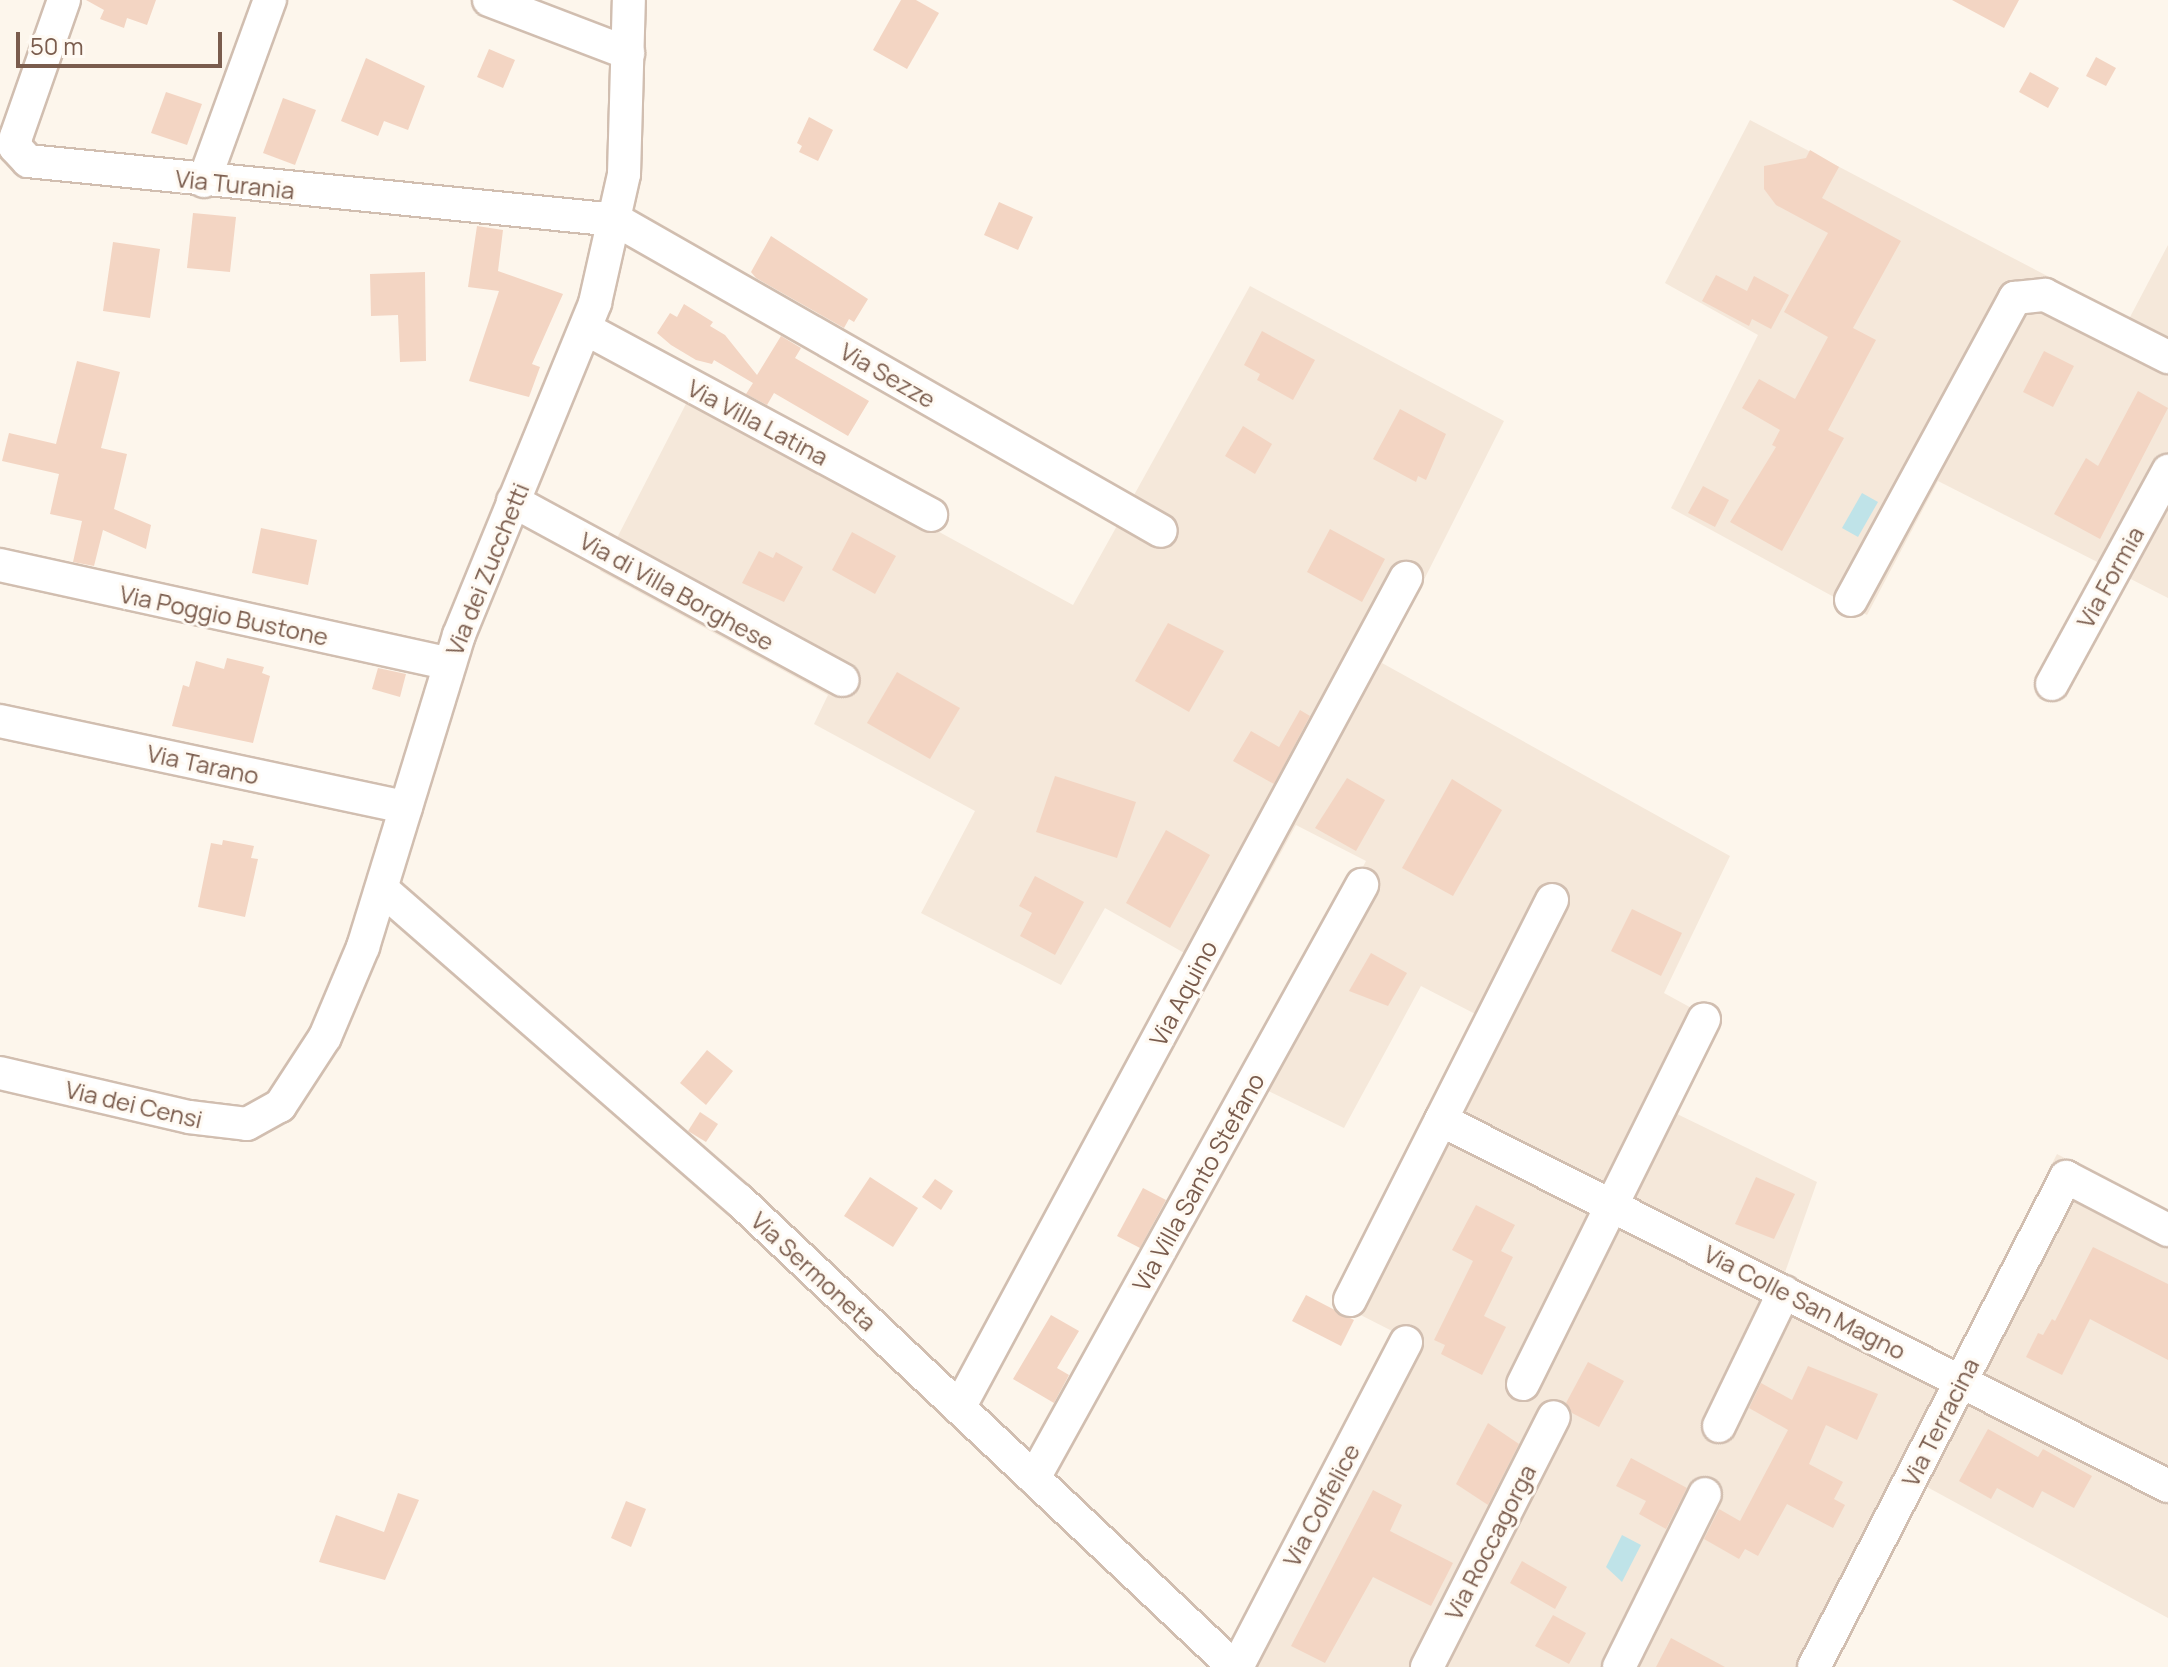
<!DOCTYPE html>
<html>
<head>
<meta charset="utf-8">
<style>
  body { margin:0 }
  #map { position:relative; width:2168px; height:1667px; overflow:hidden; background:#fdf6ec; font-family:Manrope,sans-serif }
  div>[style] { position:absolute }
  .residential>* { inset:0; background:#f5e8da }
  .water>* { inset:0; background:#bfe3e8 }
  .building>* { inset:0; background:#f3d5c3 }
  .roads { filter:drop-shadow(2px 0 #d1beb0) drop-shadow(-2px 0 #d1beb0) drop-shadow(0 2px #d1beb0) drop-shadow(0 -2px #d1beb0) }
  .minor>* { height:32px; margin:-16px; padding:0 16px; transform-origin:16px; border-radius:16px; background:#fff }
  span { translate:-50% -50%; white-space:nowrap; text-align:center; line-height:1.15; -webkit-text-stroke:6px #fffaf3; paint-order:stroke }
  .street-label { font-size:24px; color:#7a5c4d }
  .scale { position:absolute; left:16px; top:32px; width:206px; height:36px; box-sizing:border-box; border:4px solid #7a5c4d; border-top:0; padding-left:10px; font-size:24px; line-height:28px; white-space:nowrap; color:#7a5c4d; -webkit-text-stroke:6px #fffaf3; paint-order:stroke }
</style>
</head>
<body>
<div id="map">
  <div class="residential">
    <i style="clip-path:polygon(1750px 120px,2129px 319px,2168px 245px,2168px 598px,1938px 481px,1867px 615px,1671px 508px,1758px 335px,1665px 283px)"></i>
    <i style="clip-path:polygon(1250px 286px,1504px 421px,1382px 663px,1730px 856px,1664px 993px,1717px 1022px,1675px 1113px,1817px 1182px,1783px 1278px,1950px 1363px,2057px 1154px,2168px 1212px,2168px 1618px,1916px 1481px,1822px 1667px,1220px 1667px,1396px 1333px,1339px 1304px,1485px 1019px,1421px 986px,1344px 1128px,1248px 1081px,1366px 861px,1296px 825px,1216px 971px,1105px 908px,1061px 985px,921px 913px,975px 811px,814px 724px,828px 695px,600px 571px,690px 396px,1073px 605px)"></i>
  </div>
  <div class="water">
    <i style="clip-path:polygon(1862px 493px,1878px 502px,1858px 537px,1842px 528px)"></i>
    <i style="clip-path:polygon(1622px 1535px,1641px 1545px,1622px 1582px,1606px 1567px)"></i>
  </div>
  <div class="building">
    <i style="clip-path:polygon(86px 0,156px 0,147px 25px,127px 18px,124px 28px,100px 19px,104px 10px)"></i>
    <i style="clip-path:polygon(901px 0,916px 0,939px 13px,907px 69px,873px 50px)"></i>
    <i style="clip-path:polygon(1952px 0,2019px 0,2004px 28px)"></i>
    <i style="clip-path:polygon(489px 49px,515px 60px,503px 88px,477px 77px)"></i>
    <i style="clip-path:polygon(2096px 57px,2116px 68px,2106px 86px,2086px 76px)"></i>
    <i style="clip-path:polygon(366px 58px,425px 86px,408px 130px,384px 121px,378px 136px,341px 121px)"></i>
    <i style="clip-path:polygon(2030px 72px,2059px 88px,2048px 108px,2019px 92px)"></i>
    <i style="clip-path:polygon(166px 92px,202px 104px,187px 145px,151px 133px)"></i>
    <i style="clip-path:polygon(283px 98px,316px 110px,295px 165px,263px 153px)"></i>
    <i style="clip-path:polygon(809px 117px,833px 130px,818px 161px,799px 152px,802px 146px,797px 143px)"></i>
    <i style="clip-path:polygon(1810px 150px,1839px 167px,1822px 198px,1901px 241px,1853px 328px,1876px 340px,1828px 430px,1844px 438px,1782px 551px,1730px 522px,1776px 447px,1772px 445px,1780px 430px,1742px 408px,1759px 379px,1795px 399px,1828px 337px,1784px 312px,1828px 233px,1776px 205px,1764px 189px,1764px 166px,1806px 158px)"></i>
    <i style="clip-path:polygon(999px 202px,1033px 217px,1018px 250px,984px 235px)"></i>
    <i style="clip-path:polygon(193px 213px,236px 217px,230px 272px,187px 268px)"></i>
    <i style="clip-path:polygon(477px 226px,503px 230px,498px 271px,563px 294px,532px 364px,540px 367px,529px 397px,469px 381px,499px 291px,468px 287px)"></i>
    <i style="clip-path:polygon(771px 236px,868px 299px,854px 322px,849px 319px,844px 328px,756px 278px,751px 272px)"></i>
    <i style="clip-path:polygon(113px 242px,160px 249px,150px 318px,103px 311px)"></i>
    <i style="clip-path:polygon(425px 272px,426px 361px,400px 362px,398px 315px,371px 316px,370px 274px)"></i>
    <i style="clip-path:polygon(1716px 275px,1747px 291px,1754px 276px,1789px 295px,1771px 329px,1752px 319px,1749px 326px,1702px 301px)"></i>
    <i style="clip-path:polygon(684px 304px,713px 322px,710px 326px,725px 335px,757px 375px,781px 336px,801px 348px,795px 358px,869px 401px,848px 436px,774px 393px,767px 405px,746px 394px,753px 383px,714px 360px,712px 364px,696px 360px,671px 345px,657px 333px,670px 313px,677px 317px)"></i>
    <i style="clip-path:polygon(1262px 331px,1315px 360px,1293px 400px,1257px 380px,1260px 374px,1244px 365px)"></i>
    <i style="clip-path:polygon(2044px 351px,2074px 366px,2053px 407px,2023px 392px)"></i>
    <i style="clip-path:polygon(77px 361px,120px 372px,101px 448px,127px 454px,114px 509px,151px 525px,146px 549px,103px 530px,94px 566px,73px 562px,82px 521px,50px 514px,59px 474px,2px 461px,9px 433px,56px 444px)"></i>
    <i style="clip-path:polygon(2138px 391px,2168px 408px,2100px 539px,2054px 514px,2086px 458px,2098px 466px)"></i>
    <i style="clip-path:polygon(1400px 409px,1446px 434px,1426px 480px,1418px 476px,1416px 482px,1373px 459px)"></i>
    <i style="clip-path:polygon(1243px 426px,1272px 444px,1255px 474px,1225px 456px)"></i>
    <i style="clip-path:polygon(1703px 486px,1729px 500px,1715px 527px,1688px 513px)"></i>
    <i style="clip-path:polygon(261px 528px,317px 540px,308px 585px,252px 573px)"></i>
    <i style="clip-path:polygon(1330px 529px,1385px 559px,1362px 602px,1307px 572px)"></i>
    <i style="clip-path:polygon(852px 532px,896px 556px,875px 594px,832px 570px)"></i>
    <i style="clip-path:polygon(759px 551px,773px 558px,776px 552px,803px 567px,784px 602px,742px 583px)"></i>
    <i style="clip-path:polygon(1168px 623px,1224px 651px,1189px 712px,1135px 681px)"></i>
    <i style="clip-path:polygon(227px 658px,264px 667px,262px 673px,270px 676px,253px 743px,172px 726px,183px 685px,189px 687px,196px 661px,224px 669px)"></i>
    <i style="clip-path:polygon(378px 668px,406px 674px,400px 697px,372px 689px)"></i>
    <i style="clip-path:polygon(897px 672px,960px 708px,930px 759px,867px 723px)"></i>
    <i style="clip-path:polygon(1300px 710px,1310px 716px,1274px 784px,1233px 761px,1251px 731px,1279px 747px)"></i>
    <i style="clip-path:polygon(1055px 776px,1136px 802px,1117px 858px,1036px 832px)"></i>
    <i style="clip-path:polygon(1347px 778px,1385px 800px,1356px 851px,1315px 828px)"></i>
    <i style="clip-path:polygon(1452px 779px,1502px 810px,1453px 896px,1402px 868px)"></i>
    <i style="clip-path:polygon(1166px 830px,1210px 855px,1170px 928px,1126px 903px)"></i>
    <i style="clip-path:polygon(223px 840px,254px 846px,251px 858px,258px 859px,245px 917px,198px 907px,211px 843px,222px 845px)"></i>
    <i style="clip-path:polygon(1035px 876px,1084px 902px,1055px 955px,1020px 936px,1032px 913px,1019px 906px)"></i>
    <i style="clip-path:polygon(1632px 909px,1682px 933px,1661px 976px,1611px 951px)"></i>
    <i style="clip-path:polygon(1371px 953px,1407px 973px,1388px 1006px,1349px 991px)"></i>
    <i style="clip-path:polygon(707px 1050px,733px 1071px,706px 1105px,680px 1083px)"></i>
    <i style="clip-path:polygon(700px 1112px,718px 1124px,706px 1142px,688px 1131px)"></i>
    <i style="clip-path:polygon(870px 1177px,918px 1208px,893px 1247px,844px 1216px)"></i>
    <i style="clip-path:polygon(1756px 1177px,1795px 1194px,1774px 1239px,1735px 1224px)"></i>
    <i style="clip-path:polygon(935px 1179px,953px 1191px,941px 1210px,922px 1197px)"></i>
    <i style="clip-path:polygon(1143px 1188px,1166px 1200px,1140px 1248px,1117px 1236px)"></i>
    <i style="clip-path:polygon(1476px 1205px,1515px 1225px,1501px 1251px,1513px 1257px,1484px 1316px,1506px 1327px,1482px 1375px,1441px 1354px,1445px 1345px,1434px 1340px,1473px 1261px,1452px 1250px)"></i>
    <i style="clip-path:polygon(2093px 1247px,2168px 1284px,2168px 1360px,2090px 1319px,2062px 1375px,2026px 1357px,2038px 1333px,2043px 1335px,2052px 1319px,2055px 1321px)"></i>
    <i style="clip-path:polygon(1306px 1295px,1354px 1320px,1341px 1346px,1292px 1321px)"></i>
    <i style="clip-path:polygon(1051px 1315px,1079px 1331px,1057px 1368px,1069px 1375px,1054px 1403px,1013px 1379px)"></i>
    <i style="clip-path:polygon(1588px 1362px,1624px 1381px,1599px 1427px,1572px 1413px,1566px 1403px)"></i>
    <i style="clip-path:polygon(1808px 1366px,1878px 1394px,1857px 1440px,1826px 1425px,1809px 1464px,1843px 1482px,1834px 1499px,1845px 1505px,1833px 1528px,1787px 1504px,1758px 1556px,1745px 1549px,1739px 1559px,1704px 1539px,1719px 1509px,1740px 1521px,1788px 1430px,1749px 1408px,1761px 1383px,1792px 1400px)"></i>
    <i style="clip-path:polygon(1488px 1423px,1519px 1444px,1488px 1505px,1456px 1484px)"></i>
    <i style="clip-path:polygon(1988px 1429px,2038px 1457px,2043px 1449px,2092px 1476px,2074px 1508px,2042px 1491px,2033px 1508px,1997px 1488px,1991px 1499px,1959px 1481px)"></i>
    <i style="clip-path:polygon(1631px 1458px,1687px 1488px,1666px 1529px,1639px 1514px,1646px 1501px,1616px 1486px)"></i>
    <i style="clip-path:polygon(1373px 1490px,1402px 1505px,1390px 1531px,1453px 1563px,1431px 1606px,1373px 1577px,1325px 1663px,1291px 1646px)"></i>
    <i style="clip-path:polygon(398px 1493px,419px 1500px,385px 1580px,319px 1562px,336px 1515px,384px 1532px)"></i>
    <i style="clip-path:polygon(626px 1501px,646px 1509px,631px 1547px,611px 1538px)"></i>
    <i style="clip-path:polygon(1522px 1561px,1567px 1587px,1555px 1609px,1510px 1583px)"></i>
    <i style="clip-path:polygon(1553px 1615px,1586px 1633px,1569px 1664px,1535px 1646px)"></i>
    <i style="clip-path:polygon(1671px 1638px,1725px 1667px,1656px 1667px)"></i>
  </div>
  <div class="roads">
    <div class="minor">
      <i style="left:64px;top:0;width:145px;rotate:109.3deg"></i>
      <i style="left:16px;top:137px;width:10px;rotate:96deg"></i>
      <i style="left:15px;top:147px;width:19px;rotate:47deg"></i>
      <i style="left:28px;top:161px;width:591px;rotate:5.73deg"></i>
      <i style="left:616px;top:220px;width:627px;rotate:29.71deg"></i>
      <i style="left:489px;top:0;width:149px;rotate:20.9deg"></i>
      <i style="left:204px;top:181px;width:193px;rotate:-70deg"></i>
      <i style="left:586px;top:329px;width:392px;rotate:28.3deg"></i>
      <i style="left:513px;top:501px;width:375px;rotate:28.5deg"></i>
      <i style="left:0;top:565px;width:460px;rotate:12.4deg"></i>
      <i style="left:1851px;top:600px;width:344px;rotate:-61.5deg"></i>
      <i style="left:2015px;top:298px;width:30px;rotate:-6deg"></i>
      <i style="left:2045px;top:295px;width:138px;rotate:26.8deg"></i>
      <i style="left:2052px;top:684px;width:243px;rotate:-61.4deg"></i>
      <i style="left:0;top:721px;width:415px;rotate:12deg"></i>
      <i style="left:382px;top:889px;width:473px;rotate:41.1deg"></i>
      <i style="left:739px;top:1200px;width:681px;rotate:43.33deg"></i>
      <i style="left:0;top:1073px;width:194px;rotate:13.1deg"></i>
      <i style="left:189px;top:1117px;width:58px;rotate:6.9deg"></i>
      <i style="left:247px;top:1124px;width:38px;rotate:-29deg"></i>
      <i style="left:280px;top:1106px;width:82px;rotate:-56.9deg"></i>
      <i style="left:325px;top:1037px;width:98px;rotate:-67.1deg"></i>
      <i style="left:363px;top:947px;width:326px;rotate:-72.9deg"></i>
      <i style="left:459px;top:635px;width:359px;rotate:-67.7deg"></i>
      <i style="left:595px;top:303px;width:132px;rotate:-77.3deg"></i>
      <i style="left:624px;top:174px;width:174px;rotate:-88.4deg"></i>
      <i style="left:1441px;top:1120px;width:814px;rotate:26.72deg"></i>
      <i style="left:1350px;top:1300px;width:448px;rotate:-63.2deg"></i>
      <i style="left:1523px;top:1384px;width:407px;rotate:-63.6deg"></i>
      <i style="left:959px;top:1408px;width:943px;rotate:-61.7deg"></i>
      <i style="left:1719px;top:1426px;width:149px;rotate:-64.1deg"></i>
      <i style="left:1034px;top:1478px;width:678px;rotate:-61.05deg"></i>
      <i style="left:1237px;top:1667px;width:366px;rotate:-62.5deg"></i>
      <i style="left:1427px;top:1667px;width:280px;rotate:-63.1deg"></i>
      <i style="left:1619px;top:1667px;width:193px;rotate:-63.6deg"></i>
      <i style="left:1814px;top:1667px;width:551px;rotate:-62.78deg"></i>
      <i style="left:2066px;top:1177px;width:115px;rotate:27.5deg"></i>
    </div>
  </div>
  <div class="street-label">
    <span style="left:235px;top:184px;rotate:6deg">Via Turania</span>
    <span style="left:888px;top:375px;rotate:30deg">Via Sezze</span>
    <span style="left:758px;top:422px;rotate:28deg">Via Villa Latina</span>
    <span style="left:487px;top:569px;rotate:-68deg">Via dei Zucchetti</span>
    <span style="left:2110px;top:577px;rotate:-61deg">Via Formia</span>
    <span style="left:677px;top:591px;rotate:29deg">Via di Villa Borghese</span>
    <span style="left:224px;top:615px;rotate:12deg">Via Poggio Bustone</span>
    <span style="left:203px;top:764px;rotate:12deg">Via Tarano</span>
    <span style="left:1183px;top:993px;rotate:-62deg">Via Aquino</span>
    <span style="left:134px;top:1104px;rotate:13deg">Via dei Censi</span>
    <span style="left:1198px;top:1182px;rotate:-61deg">Via Villa Santo Stefano</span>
    <span style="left:814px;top:1271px;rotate:43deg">Via Sermoneta</span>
    <span style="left:1805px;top:1302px;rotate:27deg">Via Colle San Magno</span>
    <span style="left:1940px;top:1422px;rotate:-63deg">Via Terracina</span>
    <span style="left:1321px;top:1505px;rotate:-62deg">Via Colfelice</span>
    <span style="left:1490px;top:1542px;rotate:-63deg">Via Roccagorga</span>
  </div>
  <div class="scale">50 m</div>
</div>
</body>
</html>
